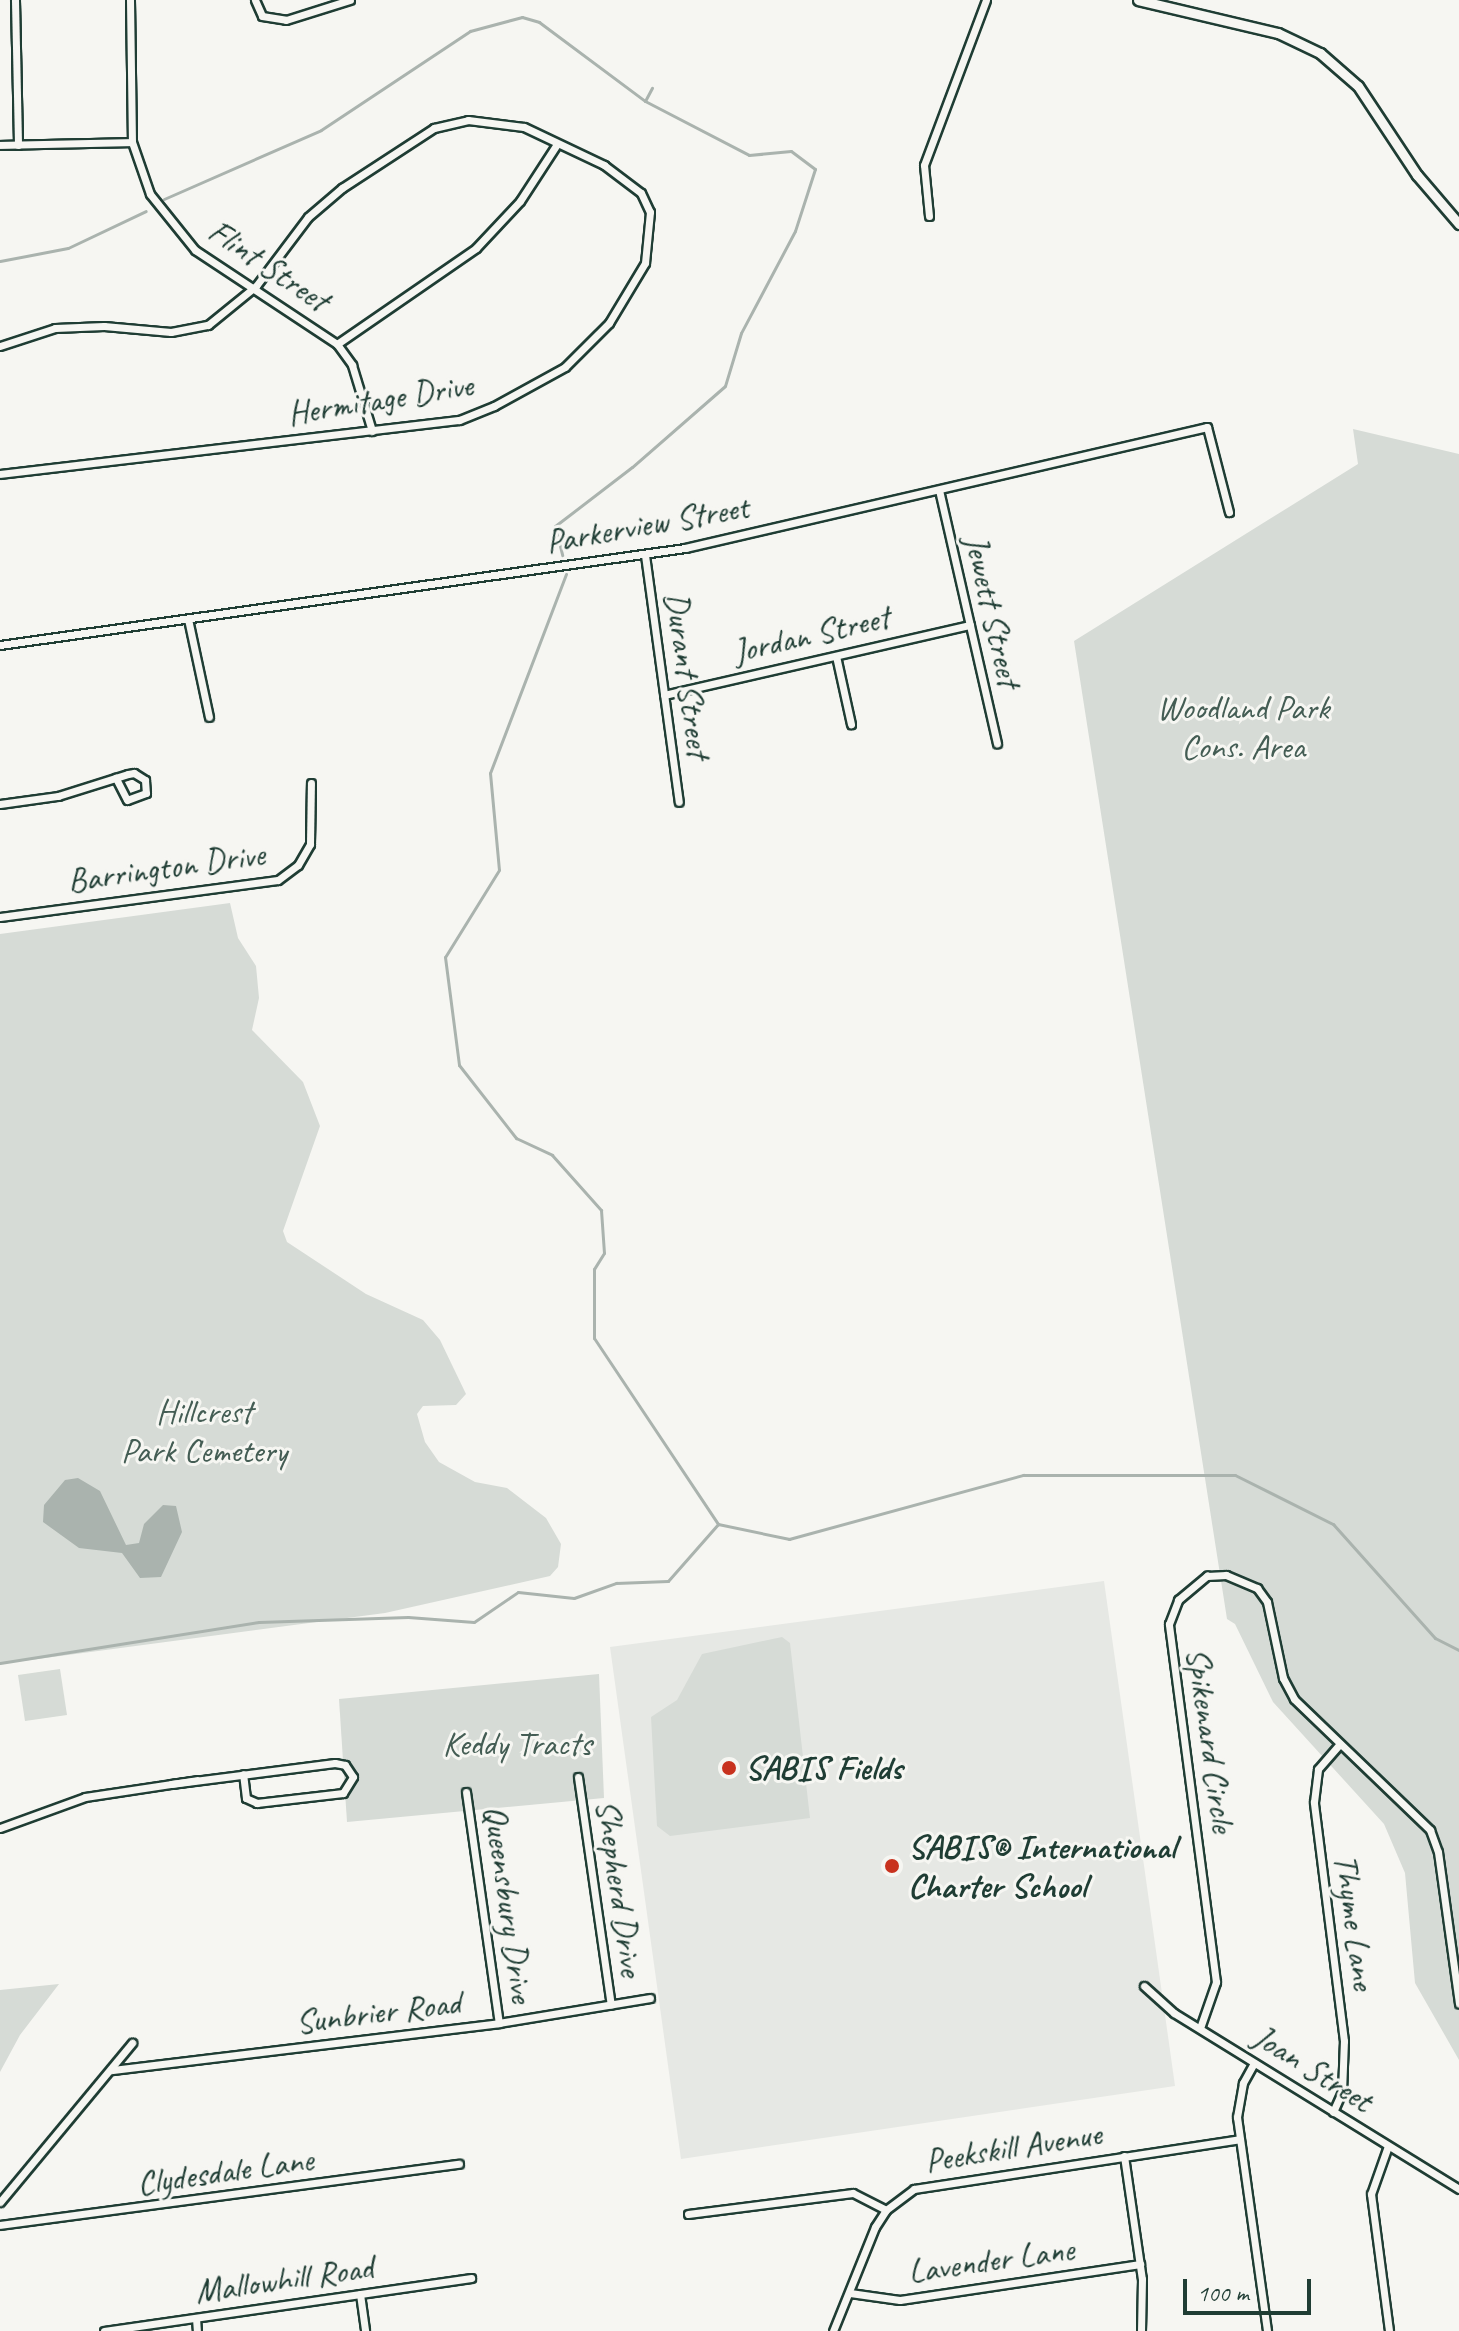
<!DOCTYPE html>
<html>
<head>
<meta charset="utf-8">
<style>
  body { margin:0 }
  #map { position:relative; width:1459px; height:2331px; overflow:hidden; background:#f6f6f2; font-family:Caveat,sans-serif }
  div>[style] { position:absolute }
  .built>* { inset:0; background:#e6e8e4 }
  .green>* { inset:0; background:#d6dbd6 }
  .water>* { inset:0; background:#aab3ae }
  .stream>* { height:3px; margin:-1.5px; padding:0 1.5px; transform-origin:1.5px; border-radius:1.5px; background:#aab3ae }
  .roads { filter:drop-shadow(2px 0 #1f3d34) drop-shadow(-2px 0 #1f3d34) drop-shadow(0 2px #1f3d34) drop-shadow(0 -2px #1f3d34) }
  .minor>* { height:7px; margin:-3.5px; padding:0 3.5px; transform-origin:3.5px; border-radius:3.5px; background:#f6f6f2 }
  .secondary>* { height:9px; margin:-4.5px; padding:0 4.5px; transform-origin:4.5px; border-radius:4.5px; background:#f6f6f2 }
  .dots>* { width:22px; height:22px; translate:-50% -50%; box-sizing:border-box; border:4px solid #f6f6f2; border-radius:50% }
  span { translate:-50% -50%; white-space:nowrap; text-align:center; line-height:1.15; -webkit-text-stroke:6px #f6f6f2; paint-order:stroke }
  .street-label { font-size:34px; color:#1f3d34 }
  .park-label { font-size:34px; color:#445d54 }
  .poi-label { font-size:34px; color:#1f3d34; font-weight:700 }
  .left { translate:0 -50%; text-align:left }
  .scale { position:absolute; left:1183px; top:2279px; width:128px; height:36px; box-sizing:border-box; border:4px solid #1f3d34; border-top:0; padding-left:10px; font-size:24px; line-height:28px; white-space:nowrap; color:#1f3d34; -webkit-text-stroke:6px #f6f6f2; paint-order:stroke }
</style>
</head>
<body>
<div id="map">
  <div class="built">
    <i style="clip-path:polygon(1104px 1581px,1175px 2086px,681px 2159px,610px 1647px)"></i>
  </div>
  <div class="green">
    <i style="clip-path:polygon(1353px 429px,1459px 454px,1459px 2060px,1415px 1983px,1405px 1873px,1384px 1824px,1273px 1702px,1235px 1624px,1227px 1619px,1074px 641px,1358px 464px)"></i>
    <i style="clip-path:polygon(230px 903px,238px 938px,256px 966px,259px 998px,252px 1030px,303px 1082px,320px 1126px,283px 1231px,287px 1242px,366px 1294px,423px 1320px,440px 1340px,466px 1394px,456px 1405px,423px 1406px,417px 1414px,425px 1442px,439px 1462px,475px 1482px,507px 1488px,546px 1518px,561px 1544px,558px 1567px,550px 1576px,385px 1613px,0 1664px,0 934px)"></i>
    <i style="clip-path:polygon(782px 1637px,790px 1643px,810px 1818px,670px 1836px,657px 1826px,651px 1717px,677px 1700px,702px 1654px)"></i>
    <i style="clip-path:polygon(60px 1669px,67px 1715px,25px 1721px,18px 1675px)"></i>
    <i style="clip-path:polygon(599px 1674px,604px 1798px,347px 1822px,339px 1699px)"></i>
    <i style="clip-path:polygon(59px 1984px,20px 2035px,0 2072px,0 1990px)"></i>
  </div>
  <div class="water">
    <i style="clip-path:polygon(78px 1478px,100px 1491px,126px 1545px,139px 1543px,144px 1524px,163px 1505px,176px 1506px,182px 1532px,161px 1577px,140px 1578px,122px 1553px,79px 1548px,43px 1522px,44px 1505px,65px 1480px)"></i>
  </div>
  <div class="stream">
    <i style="left:645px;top:101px;width:15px;rotate:-62deg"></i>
    <i style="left:164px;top:199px;width:171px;rotate:-23.7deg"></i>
    <i style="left:321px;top:130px;width:179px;rotate:-33.6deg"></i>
    <i style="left:470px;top:31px;width:54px;rotate:-15.1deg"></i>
    <i style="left:522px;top:17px;width:18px;rotate:16deg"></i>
    <i style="left:539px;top:22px;width:132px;rotate:36.7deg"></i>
    <i style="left:645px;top:101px;width:117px;rotate:27.4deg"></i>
    <i style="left:749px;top:155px;width:42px;rotate:-5.4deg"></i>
    <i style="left:791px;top:151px;width:30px;rotate:37deg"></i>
    <i style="left:815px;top:169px;width:65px;rotate:107.9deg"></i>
    <i style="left:795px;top:231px;width:115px;rotate:117.9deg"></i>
    <i style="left:741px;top:333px;width:55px;rotate:106.8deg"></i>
    <i style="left:725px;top:386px;width:123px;rotate:138.9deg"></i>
    <i style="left:632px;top:467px;width:97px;rotate:142.5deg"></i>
    <i style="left:555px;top:526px;width:30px;rotate:76deg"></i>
    <i style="left:0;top:261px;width:69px;rotate:-10.8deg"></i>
    <i style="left:68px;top:248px;width:86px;rotate:-25.4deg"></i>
    <i style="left:566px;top:574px;width:213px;rotate:110.9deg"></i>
    <i style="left:490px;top:773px;width:97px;rotate:84.7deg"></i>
    <i style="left:499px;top:870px;width:102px;rotate:121.8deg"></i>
    <i style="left:445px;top:957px;width:109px;rotate:82.6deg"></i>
    <i style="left:459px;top:1065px;width:93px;rotate:52deg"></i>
    <i style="left:516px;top:1138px;width:40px;rotate:25deg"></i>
    <i style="left:552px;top:1155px;width:74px;rotate:48.3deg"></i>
    <i style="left:601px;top:1210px;width:43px;rotate:86deg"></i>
    <i style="left:604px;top:1253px;width:19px;rotate:122deg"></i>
    <i style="left:594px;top:1269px;width:69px;rotate:90deg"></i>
    <i style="left:594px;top:1338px;width:224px;rotate:56.3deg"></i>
    <i style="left:718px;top:1524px;width:73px;rotate:11.9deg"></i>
    <i style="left:789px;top:1539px;width:243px;rotate:-15.3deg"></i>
    <i style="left:1023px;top:1475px;width:212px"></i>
    <i style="left:1235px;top:1475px;width:110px;rotate:26.6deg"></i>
    <i style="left:1333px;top:1524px;width:153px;rotate:48.2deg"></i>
    <i style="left:1435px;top:1638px;width:27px;rotate:27deg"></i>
    <i style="left:0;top:1663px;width:262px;rotate:-9deg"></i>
    <i style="left:259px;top:1622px;width:149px;rotate:-1.9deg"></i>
    <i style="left:408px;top:1617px;width:66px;rotate:4.3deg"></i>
    <i style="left:474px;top:1622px;width:53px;rotate:-34.3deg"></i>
    <i style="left:518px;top:1592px;width:56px;rotate:6.1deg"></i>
    <i style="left:574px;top:1598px;width:45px;rotate:-19.7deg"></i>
    <i style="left:616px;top:1583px;width:52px;rotate:-2.2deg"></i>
    <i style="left:668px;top:1581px;width:76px;rotate:-48.7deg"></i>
  </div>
  <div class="roads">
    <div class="minor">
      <i style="left:15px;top:0;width:145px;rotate:88.8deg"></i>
      <i style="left:130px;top:0;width:142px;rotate:89.2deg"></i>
      <i style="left:132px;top:142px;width:55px;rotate:70.9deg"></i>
      <i style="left:150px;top:194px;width:72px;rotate:51.2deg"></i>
      <i style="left:195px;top:250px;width:170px;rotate:33.5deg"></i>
      <i style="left:337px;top:344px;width:26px;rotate:54deg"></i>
      <i style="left:352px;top:365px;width:69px;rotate:73.1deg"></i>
      <i style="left:255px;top:0;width:17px;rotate:66deg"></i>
      <i style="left:262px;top:16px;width:24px;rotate:9deg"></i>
      <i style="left:286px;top:20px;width:67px;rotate:-17.4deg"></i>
      <i style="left:0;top:145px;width:132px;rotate:-1.3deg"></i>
      <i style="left:929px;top:216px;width:51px;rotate:-95.6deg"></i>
      <i style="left:924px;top:165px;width:176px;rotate:-69.4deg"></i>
      <i style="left:337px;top:344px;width:169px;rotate:-34.6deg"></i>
      <i style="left:476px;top:248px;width:64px;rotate:-46.9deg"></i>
      <i style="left:520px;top:201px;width:68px;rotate:-57deg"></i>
      <i style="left:0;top:346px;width:58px;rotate:-18.1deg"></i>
      <i style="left:55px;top:328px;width:49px;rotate:-2.3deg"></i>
      <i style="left:104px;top:326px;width:67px;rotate:5.1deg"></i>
      <i style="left:171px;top:332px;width:38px;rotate:-11deg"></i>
      <i style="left:208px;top:325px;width:62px;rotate:-39.1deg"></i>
      <i style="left:256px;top:286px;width:86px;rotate:-53deg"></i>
      <i style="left:308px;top:217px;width:45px;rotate:-40.5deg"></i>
      <i style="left:342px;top:188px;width:110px;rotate:-33.1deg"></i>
      <i style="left:434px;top:128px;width:35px;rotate:-13deg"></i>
      <i style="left:468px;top:120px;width:56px;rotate:7.1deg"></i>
      <i style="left:524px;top:127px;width:89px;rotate:25.4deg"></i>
      <i style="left:604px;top:165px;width:46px;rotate:37.1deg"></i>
      <i style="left:641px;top:193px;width:21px;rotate:65deg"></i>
      <i style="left:650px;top:212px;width:51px;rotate:95.6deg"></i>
      <i style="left:645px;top:263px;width:70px;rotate:121deg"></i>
      <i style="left:609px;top:323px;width:62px;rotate:135deg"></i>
      <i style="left:565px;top:367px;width:81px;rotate:151.2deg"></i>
      <i style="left:494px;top:406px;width:38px;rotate:158deg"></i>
      <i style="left:459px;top:420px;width:462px;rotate:173.3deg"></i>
      <i style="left:939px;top:490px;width:260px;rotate:77.1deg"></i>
      <i style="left:645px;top:555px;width:249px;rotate:82.2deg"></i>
      <i style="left:188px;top:619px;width:100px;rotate:77.9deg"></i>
      <i style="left:0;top:645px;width:692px;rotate:-8.06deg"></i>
      <i style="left:685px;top:548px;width:536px;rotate:-13.05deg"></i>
      <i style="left:1207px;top:427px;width:88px;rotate:75.5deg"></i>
      <i style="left:836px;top:656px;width:70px;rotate:77.6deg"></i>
      <i style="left:664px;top:695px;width:314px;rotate:-12.9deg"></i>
      <i style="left:0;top:804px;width:59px;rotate:-7.9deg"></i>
      <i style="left:58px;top:796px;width:73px;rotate:-17.4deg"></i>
      <i style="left:128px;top:774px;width:6px;rotate:-9deg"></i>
      <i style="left:134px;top:773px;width:13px;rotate:32deg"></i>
      <i style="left:145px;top:780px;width:13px;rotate:86deg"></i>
      <i style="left:146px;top:793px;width:20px;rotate:160deg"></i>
      <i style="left:127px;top:800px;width:25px;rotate:-117deg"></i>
      <i style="left:0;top:917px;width:280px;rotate:-7.6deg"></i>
      <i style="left:278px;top:880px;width:25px;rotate:-37deg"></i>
      <i style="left:298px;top:865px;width:24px;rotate:-60deg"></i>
      <i style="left:310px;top:844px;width:61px;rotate:-89.1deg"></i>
      <i style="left:578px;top:1777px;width:230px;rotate:81.8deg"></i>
      <i style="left:171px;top:1784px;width:165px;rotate:-7.3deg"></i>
      <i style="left:335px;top:1763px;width:10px;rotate:11deg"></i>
      <i style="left:345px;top:1765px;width:14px;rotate:56deg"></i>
      <i style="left:353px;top:1777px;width:19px;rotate:122deg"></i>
      <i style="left:343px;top:1793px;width:87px;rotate:173.4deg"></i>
      <i style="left:257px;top:1803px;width:12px;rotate:-156deg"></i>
      <i style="left:246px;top:1798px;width:24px;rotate:-97deg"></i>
      <i style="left:466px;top:1792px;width:233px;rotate:81.9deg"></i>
      <i style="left:0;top:1828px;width:90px;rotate:-20deg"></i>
      <i style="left:85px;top:1797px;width:113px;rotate:-8.6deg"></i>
      <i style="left:1144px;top:1986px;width:40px;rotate:42deg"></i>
      <i style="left:1174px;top:2013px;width:335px;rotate:31.7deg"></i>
      <i style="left:1200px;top:2028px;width:49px;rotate:-70.8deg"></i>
      <i style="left:1216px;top:1982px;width:361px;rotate:-97.5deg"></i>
      <i style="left:1169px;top:1624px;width:26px;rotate:-69deg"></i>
      <i style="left:1178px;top:1600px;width:38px;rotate:-40deg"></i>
      <i style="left:1207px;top:1576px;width:19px;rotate:-3deg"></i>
      <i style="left:1226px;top:1575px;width:34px;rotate:23deg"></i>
      <i style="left:1257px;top:1588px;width:17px;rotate:54deg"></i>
      <i style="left:1267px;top:1602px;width:78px;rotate:78.1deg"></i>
      <i style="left:1283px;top:1678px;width:24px;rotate:62deg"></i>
      <i style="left:1294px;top:1699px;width:189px;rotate:43.9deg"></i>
      <i style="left:1430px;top:1830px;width:23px;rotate:70deg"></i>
      <i style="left:1438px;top:1852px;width:153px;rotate:82.1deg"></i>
      <i style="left:1254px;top:2063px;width:23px;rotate:119deg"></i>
      <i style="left:1243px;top:2083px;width:35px;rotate:100deg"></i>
      <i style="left:1237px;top:2117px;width:216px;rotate:82deg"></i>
      <i style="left:112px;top:2070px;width:390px;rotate:-6.9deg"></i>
      <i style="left:499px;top:2023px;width:153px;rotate:-9.4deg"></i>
      <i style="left:1333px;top:2112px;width:22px;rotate:-66deg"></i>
      <i style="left:1342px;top:2092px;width:51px;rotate:-87.8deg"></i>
      <i style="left:1344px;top:2041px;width:241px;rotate:-97.2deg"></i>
      <i style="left:1314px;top:1802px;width:33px;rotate:-83deg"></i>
      <i style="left:1318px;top:1769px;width:32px;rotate:-49deg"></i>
      <i style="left:1388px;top:2146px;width:51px;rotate:109.5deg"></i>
      <i style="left:1371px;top:2194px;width:138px;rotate:82.5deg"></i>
      <i style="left:1124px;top:2156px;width:124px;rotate:81.7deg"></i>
      <i style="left:1142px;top:2279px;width:52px;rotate:91.1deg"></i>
      <i style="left:0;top:2202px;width:207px;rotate:-50.3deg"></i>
      <i style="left:688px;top:2214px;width:166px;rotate:-7.3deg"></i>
      <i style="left:853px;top:2193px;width:37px;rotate:27deg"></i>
      <i style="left:0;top:2225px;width:463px;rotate:-7.6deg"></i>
      <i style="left:850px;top:2293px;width:50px;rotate:8deg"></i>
      <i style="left:900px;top:2300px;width:243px;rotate:-8.5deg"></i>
      <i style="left:360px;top:2294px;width:37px;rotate:82deg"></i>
      <i style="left:196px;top:2318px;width:13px;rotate:86deg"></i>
      <i style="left:104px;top:2331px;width:371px;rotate:-8.2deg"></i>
      <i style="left:833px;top:2331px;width:112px;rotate:-68deg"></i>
      <i style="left:875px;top:2227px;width:20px;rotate:-57deg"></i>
      <i style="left:886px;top:2210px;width:35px;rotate:-37deg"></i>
      <i style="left:914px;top:2189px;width:329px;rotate:-8.7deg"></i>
    </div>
    <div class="secondary">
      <i style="left:1138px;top:0;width:144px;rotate:13.3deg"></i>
      <i style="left:1278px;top:33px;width:47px;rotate:25.5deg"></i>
      <i style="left:1320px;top:53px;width:50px;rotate:41deg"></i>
      <i style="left:1358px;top:86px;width:107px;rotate:56.5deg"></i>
      <i style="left:1417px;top:175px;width:65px;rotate:49.4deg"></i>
    </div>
  </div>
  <div class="dots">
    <i style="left:729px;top:1768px;background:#c8321e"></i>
    <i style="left:892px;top:1866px;background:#c8321e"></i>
  </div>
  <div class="street-label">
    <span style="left:269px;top:265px;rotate:34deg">Flint Street</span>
    <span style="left:380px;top:399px;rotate:-9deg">Hermitage Drive</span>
    <span style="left:647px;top:524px;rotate:-10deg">Parkerview Street</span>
    <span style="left:993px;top:611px;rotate:77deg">Jewett Street</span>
    <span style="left:811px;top:634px;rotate:-13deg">Jordan Street</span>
    <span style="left:688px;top:675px;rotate:82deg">Durant Street</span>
    <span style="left:166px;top:867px;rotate:-8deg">Barrington Drive</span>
    <span style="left:1211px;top:1740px;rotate:82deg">Spikenard Circle</span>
    <span style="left:620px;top:1888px;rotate:82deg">Shepherd Drive</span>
    <span style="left:509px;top:1904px;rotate:82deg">Queensbury Drive</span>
    <span style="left:1355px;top:1922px;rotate:82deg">Thyme Lane</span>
    <span style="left:378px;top:2012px;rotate:-7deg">Sunbrier Road</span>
    <span style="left:1313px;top:2068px;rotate:32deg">Joan Street</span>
    <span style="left:1013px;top:2147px;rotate:-9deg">Peekskill Avenue</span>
    <span style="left:225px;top:2171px;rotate:-8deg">Clydesdale Lane</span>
    <span style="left:991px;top:2260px;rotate:-8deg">Lavender Lane</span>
    <span style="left:284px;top:2279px;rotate:-8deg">Mallowhill Road</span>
  </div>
  <div class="park-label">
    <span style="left:1243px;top:727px">Woodland Park<br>Cons. Area</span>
    <span style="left:204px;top:1431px">Hillcrest<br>Park Cemetery</span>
    <span style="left:517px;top:1744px">Keddy Tracts</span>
  </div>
  <div class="poi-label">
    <span class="left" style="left:745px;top:1768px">SABIS Fields</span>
    <span class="left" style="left:908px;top:1866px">SABIS® International<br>Charter School</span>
  </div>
  <div class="scale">100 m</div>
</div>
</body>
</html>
